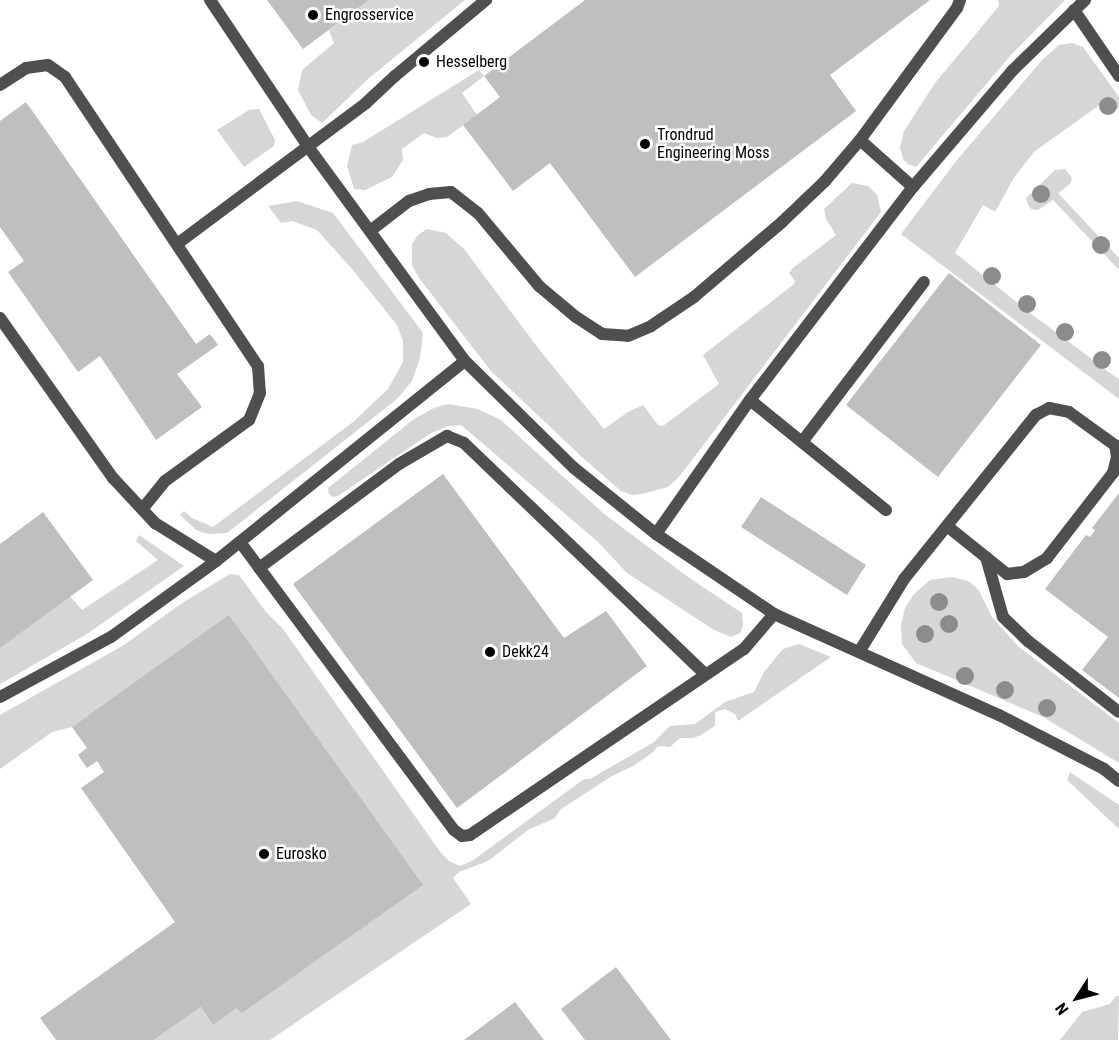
<!DOCTYPE html>
<html>
<head>
<meta charset="utf-8">
<style>
  body { margin:0 }
  #map { position:relative; width:1119px; height:1040px; overflow:hidden; background:#fff; font-family:"Roboto Condensed",sans-serif }
  div>[style] { position:absolute }
  .green>* { inset:0; background:#d6d6d6 }
  .building>* { inset:0; background:#bfbfbf }
  .lane>* { height:12px; margin:-6px; padding:0 6px; transform-origin:6px; border-radius:6px; background:#4f4f4f }
  .street>* { height:12px; margin:-6px; padding:0 6px; transform-origin:6px; border-radius:6px; background:#4f4f4f }
  .trees>* { width:18px; height:18px; margin:-9px; border-radius:50%; background:#8c8c8c }
  .dots>* { width:16px; height:16px; translate:-50% -50%; box-sizing:border-box; border:3px solid #fff; border-radius:50% }
  span { translate:-50% -50%; white-space:nowrap; text-align:center; line-height:1.15; -webkit-text-stroke:5px #fff; paint-order:stroke }
  .poi-label { font-size:16px; color:#000 }
  .left { translate:0 -50%; text-align:left }
  .north { position:absolute; left:1047px; top:968px; width:60px; height:60px; -webkit-text-stroke:4px #fff; paint-order:stroke; rotate:234deg; font-size:16px; font-weight:700; line-height:24px; text-align:center; color:#000 }
  .north::after { content:''; display:block; margin:auto; width:21px; height:27px; background:#000; clip-path:polygon(50% 0,100% 100%,50% 72%,0 100%) }
</style>
</head>
<body>
<div id="map">
  <div class="green">
    <i style="clip-path:polygon(369px 0,465px 0,369px 78px,322px 123px,311px 115px,298px 90px,302px 70px,334px 43px,329px 30px)"></i>
    <i style="clip-path:polygon(998px 0,1065px 0,1010px 56px,916px 167px,908px 164px,903px 159px,900px 147px,904px 131px,935px 83px,999px 6px)"></i>
    <i style="clip-path:polygon(1072px 43px,1083px 47px,1119px 97px,1119px 111px,1116px 107px,1108px 113px,1101px 104px,1035px 151px,1015px 176px,995px 212px,983px 205px,955px 253px,985px 277px,992px 268px,999px 274px,993px 283px,1020px 305px,1027px 297px,1036px 303px,1030px 313px,1057px 333px,1065px 324px,1074px 331px,1068px 341px,1093px 360px,1100px 353px,1110px 359px,1103px 368px,1119px 379px,1119px 399px,901px 234px,957px 160px,1043px 59px,1059px 45px)"></i>
    <i style="clip-path:polygon(479px 70px,484px 76px,462px 93px,477px 115px,447px 137px,437px 138px,424px 133px,402px 149px,403px 160px,392px 177px,365px 190px,354px 189px,347px 166px,352px 145px,363px 142px)"></i>
    <i style="clip-path:polygon(259px 109px,275px 140px,274px 146px,244px 167px,217px 130px,249px 110px)"></i>
    <i style="clip-path:polygon(1065px 169px,1072px 178px,1070px 184px,1058px 193px,1119px 258px,1119px 270px,1053px 200px,1038px 210px,1031px 209px,1027px 203px,1026px 198px,1055px 170px)"></i>
    <i style="clip-path:polygon(852px 183px,868px 186px,877px 195px,881px 212px,679px 477px,668px 487px,642px 494px,632px 495px,621px 491px,582px 457px,491px 371px,419px 278px,412px 265px,412px 244px,418px 235px,427px 229px,446px 233px,464px 249px,538px 348px,604px 429px,628px 412px,643px 405px,658px 425px,663px 426px,719px 384px,703px 355px,794px 284px,795px 281px,789px 273px,793px 268px,836px 235px,826px 219px,824px 209px)"></i>
    <i style="clip-path:polygon(297px 201px,333px 213px,423px 333px,420px 358px,412px 381px,397px 399px,227px 533px,208px 534px,196px 530px,180px 515px,184px 511px,192px 518px,213px 527px,353px 422px,388px 389px,403px 362px,403px 341px,397px 325px,352px 269px,317px 230px,292px 221px,281px 223px,268px 206px)"></i>
    <i style="clip-path:polygon(448px 404px,478px 409px,501px 420px,603px 513px,688px 577px,742px 613px,743px 626px,740px 633px,731px 637px,714px 630px,627px 573px,597px 541px,461px 425px,449px 426px,431px 433px,338px 496px,333px 497px,329px 494px,328px 488px,414px 419px,434px 408px)"></i>
    <i style="clip-path:polygon(139px 535px,184px 566px,87px 634px,0 684px,0 648px,70px 596px,82px 610px,158px 560px,136px 541px)"></i>
    <i style="clip-path:polygon(230px 574px,239px 575px,266px 612px,283px 629px,441px 853px,449px 861px,460px 866px,472px 861px,584px 779px,590px 779px,654px 742px,670px 726px,695px 724px,725px 702px,754px 692px,764px 672px,783px 649px,799px 644px,831px 657px,738px 721px,735px 714px,725px 709px,715px 712px,715px 726px,701px 735px,693px 738px,680px 738px,670px 747px,658px 746px,652px 753px,633px 766px,612px 776px,561px 809px,555px 818px,528px 830px,488px 861px,459px 872px,453px 878px,471px 904px,270px 1040px,154px 1040px,201px 1007px,213px 1025px,237px 1008px,241px 1014px,422px 885px,229px 616px,72px 727px,52px 732px,0 769px,0 715px,124px 645px,182px 603px)"></i>
    <i style="clip-path:polygon(952px 577px,968px 581px,978px 589px,992px 617px,1019px 647px,1119px 723px,1119px 763px,1043px 717px,916px 663px,902px 644px,901px 625px,905px 608px,914px 594px,930px 580px)"></i>
    <i style="clip-path:polygon(1070px 772px,1119px 805px,1119px 829px,1067px 780px)"></i>
    <i style="clip-path:polygon(1116px 996px,1119px 996px,1118px 1040px,1060px 1040px,1082px 1012px,1110px 1004px)"></i>
  </div>
  <div class="building">
    <i style="clip-path:polygon(267px 0,369px 0,303px 49px)"></i>
    <i style="clip-path:polygon(585px 0,930px 0,830px 75px,856px 111px,635px 277px,550px 163px,513px 191px,463px 125px,500px 97px,484px 76px)"></i>
    <i style="clip-path:polygon(26px 102px,196px 344px,210px 334px,218px 345px,177px 374px,202px 407px,156px 440px,100px 356px,78px 372px,8px 272px,24px 261px,0 227px,0 121px)"></i>
    <i style="clip-path:polygon(949px 273px,1041px 345px,938px 477px,846px 405px)"></i>
    <i style="clip-path:polygon(443px 474px,564px 638px,606px 611px,647px 666px,457px 808px,293px 584px)"></i>
    <i style="clip-path:polygon(1119px 493px,1119px 698px,1082px 670px,1108px 637px,1045px 589px,1086px 535px,1090px 537px,1095px 530px,1092px 528px)"></i>
    <i style="clip-path:polygon(761px 497px,866px 565px,847px 595px,741px 527px)"></i>
    <i style="clip-path:polygon(43px 512px,93px 580px,0 648px,0 544px)"></i>
    <i style="clip-path:polygon(229px 615px,423px 885px,241px 1014px,237px 1008px,213px 1025px,201px 1007px,154px 1040px,56px 1040px,40px 1018px,175px 922px,81px 788px,104px 772px,97px 761px,87px 768px,78px 755px,87px 748px,72px 727px)"></i>
    <i style="clip-path:polygon(616px 967px,671px 1040px,585px 1040px,561px 1009px)"></i>
    <i style="clip-path:polygon(515px 1002px,544px 1040px,464px 1040px)"></i>
  </div>
  <div class="lane">
    <i style="left:210px;top:0;width:178px;rotate:56.2deg"></i>
    <i style="left:0;top:85px;width:31px;rotate:-33deg"></i>
    <i style="left:26px;top:68px;width:22px;rotate:-8deg"></i>
    <i style="left:48px;top:65px;width:21px;rotate:35deg"></i>
    <i style="left:65px;top:77px;width:348px;rotate:56.3deg"></i>
    <i style="left:258px;top:366px;width:27px;rotate:86deg"></i>
    <i style="left:260px;top:393px;width:29px;rotate:112deg"></i>
    <i style="left:249px;top:420px;width:104px;rotate:144deg"></i>
    <i style="left:165px;top:481px;width:36px;rotate:129deg"></i>
    <i style="left:860px;top:140px;width:71px;rotate:41.6deg"></i>
    <i style="left:370px;top:231px;width:49px;rotate:-37.6deg"></i>
    <i style="left:409px;top:201px;width:21px;rotate:-19deg"></i>
    <i style="left:429px;top:194px;width:22px;rotate:-5deg"></i>
    <i style="left:451px;top:192px;width:34px;rotate:38deg"></i>
    <i style="left:478px;top:213px;width:95px;rotate:50.1deg"></i>
    <i style="left:539px;top:286px;width:48px;rotate:40deg"></i>
    <i style="left:576px;top:317px;width:31px;rotate:33deg"></i>
    <i style="left:602px;top:334px;width:26px;rotate:4deg"></i>
    <i style="left:628px;top:336px;width:25px;rotate:-23deg"></i>
    <i style="left:651px;top:326px;width:52px;rotate:-34deg"></i>
    <i style="left:694px;top:297px;width:116px;rotate:-40.4deg"></i>
    <i style="left:782px;top:222px;width:59px;rotate:-43.6deg"></i>
    <i style="left:825px;top:181px;width:54px;rotate:-49.5deg"></i>
    <i style="left:860px;top:140px;width:164px;rotate:-53.7deg"></i>
    <i style="left:957px;top:8px;width:9px;rotate:-69deg"></i>
    <i style="left:177px;top:244px;width:236px;rotate:-36.7deg"></i>
    <i style="left:366px;top:103px;width:40px;rotate:-43deg"></i>
    <i style="left:395px;top:76px;width:119px;rotate:-39.9deg"></i>
    <i style="left:0;top:318px;width:196px;rotate:54.8deg"></i>
    <i style="left:113px;top:478px;width:62px;rotate:47deg"></i>
    <i style="left:155px;top:523px;width:72px;rotate:31.9deg"></i>
    <i style="left:750px;top:400px;width:175px;rotate:39deg"></i>
    <i style="left:802px;top:442px;width:201px;rotate:-52.7deg"></i>
    <i style="left:947px;top:526px;width:77px;rotate:38.7deg"></i>
    <i style="left:1007px;top:574px;width:17px;rotate:-7deg"></i>
    <i style="left:1024px;top:572px;width:27px;rotate:-31deg"></i>
    <i style="left:1047px;top:558px;width:108px;rotate:-52.2deg"></i>
    <i style="left:1113px;top:473px;width:16px;rotate:-76deg"></i>
    <i style="left:1117px;top:457px;width:12px;rotate:-99deg"></i>
    <i style="left:240px;top:542px;width:359px;rotate:53.4deg"></i>
    <i style="left:454px;top:830px;width:10px;rotate:37deg"></i>
    <i style="left:462px;top:836px;width:8px;rotate:-7deg"></i>
    <i style="left:470px;top:835px;width:331px;rotate:-34.2deg"></i>
    <i style="left:744px;top:649px;width:46px;rotate:-49.4deg"></i>
    <i style="left:986px;top:557px;width:62px;rotate:74.2deg"></i>
    <i style="left:1003px;top:617px;width:35px;rotate:44deg"></i>
    <i style="left:1028px;top:641px;width:115px;rotate:38deg"></i>
    <i style="left:259px;top:568px;width:174px;rotate:-36.6deg"></i>
    <i style="left:399px;top:464px;width:56px;rotate:-30.3deg"></i>
    <i style="left:447px;top:436px;width:18px;rotate:22deg"></i>
    <i style="left:464px;top:443px;width:334px;rotate:43.8deg"></i>
    <i style="left:859px;top:652px;width:86px;rotate:-58.3deg"></i>
    <i style="left:904px;top:579px;width:211px;rotate:-51.2deg"></i>
    <i style="left:1036px;top:415px;width:15px;rotate:-28deg"></i>
    <i style="left:1049px;top:408px;width:20px;rotate:11deg"></i>
    <i style="left:1069px;top:412px;width:62px;rotate:35.8deg"></i>
  </div>
  <div class="street">
    <i style="left:1074px;top:10px;width:80px;rotate:55.7deg"></i>
    <i style="left:309px;top:148px;width:264px;rotate:53.8deg"></i>
    <i style="left:465px;top:361px;width:153px;rotate:44.5deg"></i>
    <i style="left:574px;top:468px;width:105px;rotate:38.8deg"></i>
    <i style="left:656px;top:534px;width:143px;rotate:34.1deg"></i>
    <i style="left:774px;top:614px;width:247px;rotate:24.2deg"></i>
    <i style="left:999px;top:715px;width:118px;rotate:27.2deg"></i>
    <i style="left:1104px;top:769px;width:19px;rotate:39deg"></i>
    <i style="left:656px;top:534px;width:164px;rotate:-55deg"></i>
    <i style="left:750px;top:400px;width:268px;rotate:-52.6deg"></i>
    <i style="left:913px;top:187px;width:153px;rotate:-49.5deg"></i>
    <i style="left:1012px;top:71px;width:102px;rotate:-44.2deg"></i>
    <i style="left:0;top:697px;width:126px;rotate:-28.4deg"></i>
    <i style="left:111px;top:637px;width:130px;rotate:-35.9deg"></i>
    <i style="left:216px;top:561px;width:319px;rotate:-38.8deg"></i>
  </div>
  <div class="trees">
    <i style="left:1108px;top:106px"></i>
    <i style="left:1041px;top:194px"></i>
    <i style="left:1101px;top:245px"></i>
    <i style="left:992px;top:276px"></i>
    <i style="left:1027px;top:304px"></i>
    <i style="left:1065px;top:332px"></i>
    <i style="left:1102px;top:360px"></i>
    <i style="left:939px;top:602px"></i>
    <i style="left:949px;top:624px"></i>
    <i style="left:925px;top:634px"></i>
    <i style="left:965px;top:676px"></i>
    <i style="left:1005px;top:690px"></i>
    <i style="left:1047px;top:708px"></i>
  </div>
  <div class="dots">
    <i style="left:313px;top:15px;background:#000"></i>
    <i style="left:424px;top:62px;background:#000"></i>
    <i style="left:645px;top:144px;background:#000"></i>
    <i style="left:490px;top:652px;background:#000"></i>
    <i style="left:264px;top:854px;background:#000"></i>
  </div>
  <div class="poi-label">
    <span class="left" style="left:325px;top:15px">Engrosservice</span>
    <span class="left" style="left:436px;top:62px">Hesselberg</span>
    <span class="left" style="left:657px;top:144px">Trondrud<br>Engineering Moss</span>
    <span class="left" style="left:502px;top:652px">Dekk24</span>
    <span class="left" style="left:276px;top:854px">Eurosko</span>
  </div>
  <div class="north">N</div>
</div>
</body>
</html>
